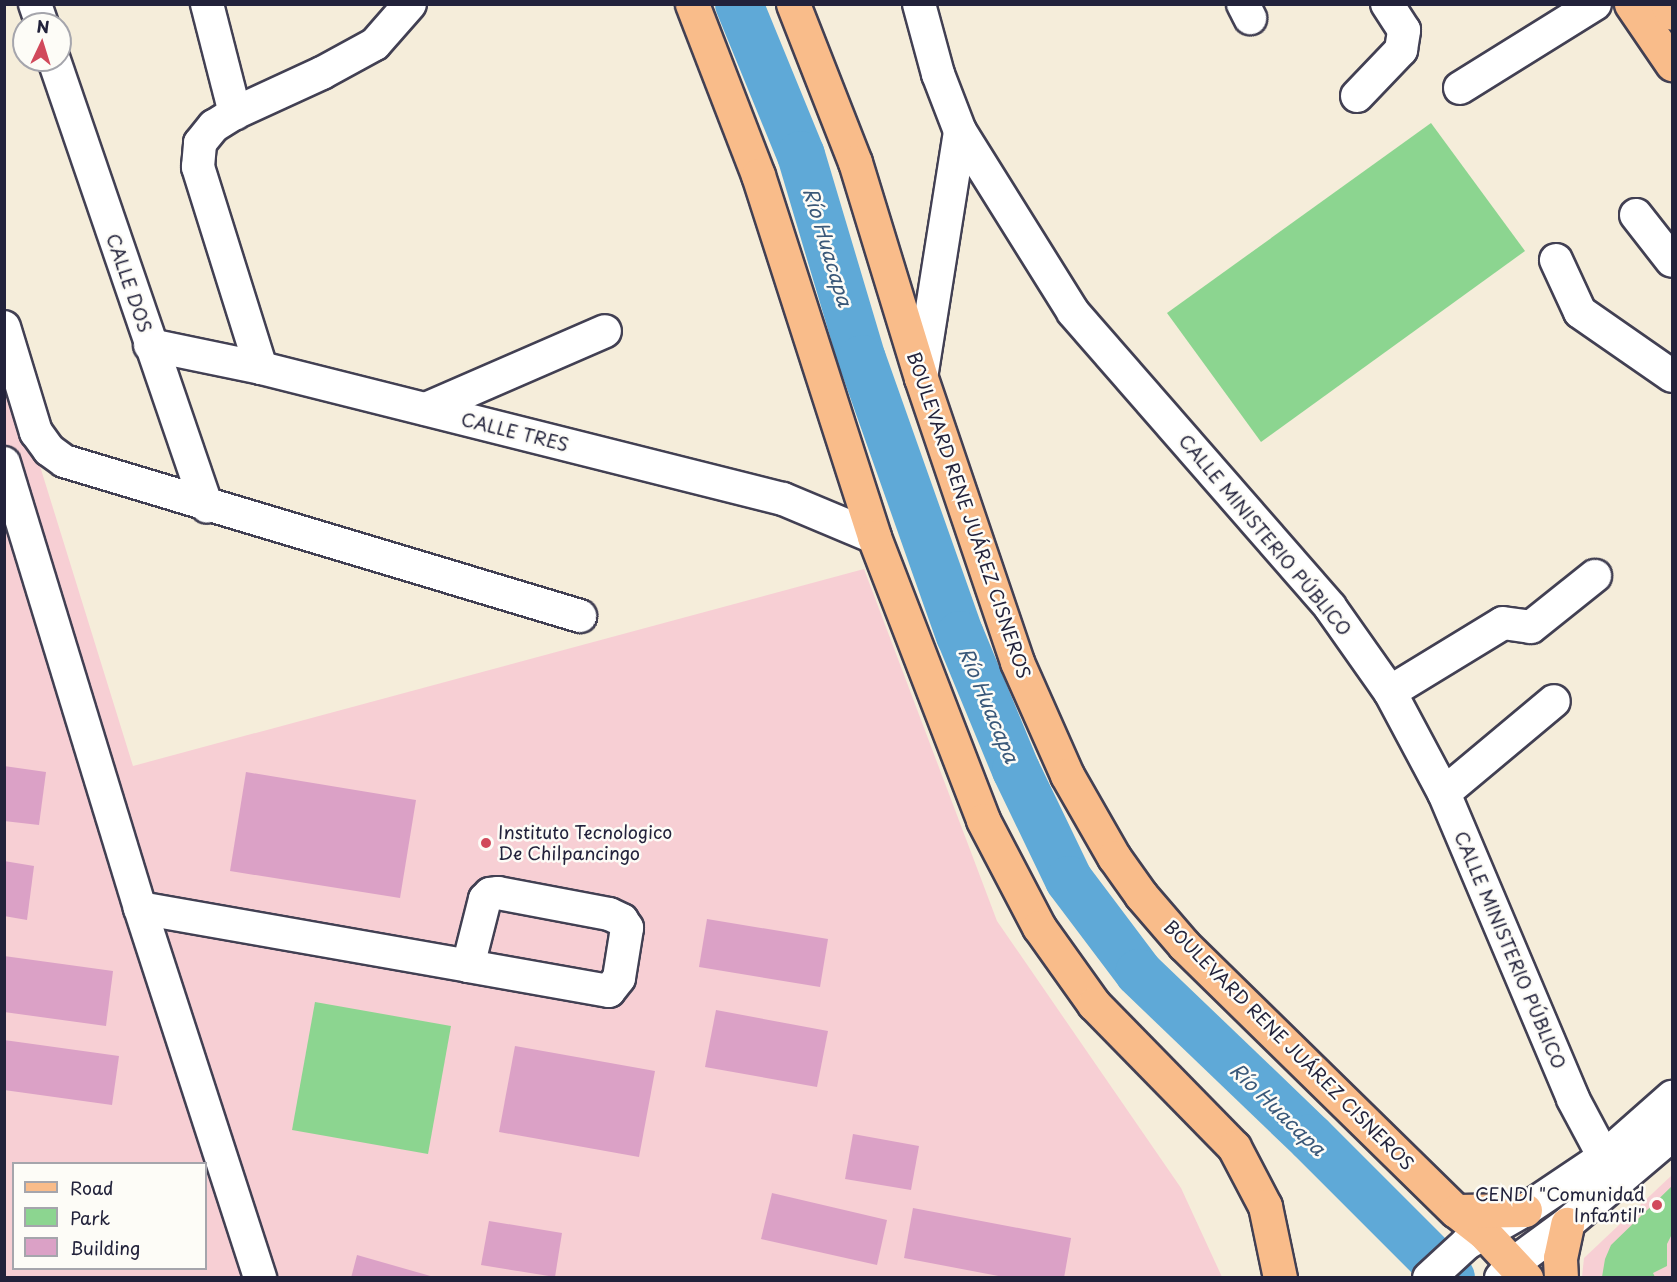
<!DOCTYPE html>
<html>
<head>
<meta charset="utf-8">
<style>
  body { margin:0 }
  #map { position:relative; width:1677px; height:1282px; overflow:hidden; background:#f5edda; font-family:"Playpen Sans",sans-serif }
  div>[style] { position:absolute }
  .built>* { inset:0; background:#f7cfd4 }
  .green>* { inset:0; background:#8cd590 }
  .river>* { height:48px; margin:-24px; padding:0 24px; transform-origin:24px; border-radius:24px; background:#5fa9d7 }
  .building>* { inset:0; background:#dba1c6 }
  .roads { filter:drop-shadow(2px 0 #424053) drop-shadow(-2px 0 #424053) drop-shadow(0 2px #424053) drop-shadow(0 -2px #424053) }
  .minor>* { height:32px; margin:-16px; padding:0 16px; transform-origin:16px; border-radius:16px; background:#fff }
  .major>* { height:33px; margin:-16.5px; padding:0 16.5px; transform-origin:16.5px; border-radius:16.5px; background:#f9bc8a }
  .highway>* { height:33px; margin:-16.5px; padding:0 16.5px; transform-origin:16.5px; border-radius:16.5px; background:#f9bc8a }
  .dots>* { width:16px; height:16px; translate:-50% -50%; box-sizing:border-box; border:3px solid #fdfcf7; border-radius:50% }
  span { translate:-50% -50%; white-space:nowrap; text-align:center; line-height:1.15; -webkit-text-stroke:5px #fdfcf7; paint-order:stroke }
  .street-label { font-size:18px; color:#22223b }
  .poi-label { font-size:18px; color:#22223b }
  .left { translate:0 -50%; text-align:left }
  .right { translate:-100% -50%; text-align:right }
  .water-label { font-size:20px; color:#3a5879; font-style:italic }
  .frame { position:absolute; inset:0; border:6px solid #22223b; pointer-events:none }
  .legend { position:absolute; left:12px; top:1162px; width:195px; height:108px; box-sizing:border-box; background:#fdfcf7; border:2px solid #a5a5ac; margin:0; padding:8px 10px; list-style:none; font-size:18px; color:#22223b }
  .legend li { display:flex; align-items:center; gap:12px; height:30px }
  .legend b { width:30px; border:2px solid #a5a5ac }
  .north { position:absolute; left:12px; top:12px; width:60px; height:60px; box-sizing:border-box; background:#fdfcf7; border:2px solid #a5a5ac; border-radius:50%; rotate:4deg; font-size:16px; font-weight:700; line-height:24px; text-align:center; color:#22223b }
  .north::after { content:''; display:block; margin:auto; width:21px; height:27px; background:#d1495b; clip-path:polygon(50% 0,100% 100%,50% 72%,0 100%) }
</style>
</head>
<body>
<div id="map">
  <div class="built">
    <i style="clip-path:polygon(evenodd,4px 350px,133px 766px,864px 569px,997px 921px,1181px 1188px,1222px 1277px,5px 1277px,4px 350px,14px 1164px,206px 1164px,206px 1268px,14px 1268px,14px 1164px)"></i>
    <i style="clip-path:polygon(1672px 1175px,1672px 1277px,1582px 1277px,1584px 1258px)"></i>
  </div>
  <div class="green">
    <i style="clip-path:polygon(1431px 123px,1525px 251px,1261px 442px,1167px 313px)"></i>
    <i style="clip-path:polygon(315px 1002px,451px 1026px,428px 1154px,292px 1130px)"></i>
    <i style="clip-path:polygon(1672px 1186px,1672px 1234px,1667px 1244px,1667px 1266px,1653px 1273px,1655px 1277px,1602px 1277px,1605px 1259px,1611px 1245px)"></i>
  </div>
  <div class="river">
    <i style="left:739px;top:4px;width:163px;rotate:67.7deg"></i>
    <i style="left:801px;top:155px;width:213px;rotate:73.4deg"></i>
    <i style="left:862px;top:359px;width:293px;rotate:70.5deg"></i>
    <i style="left:960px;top:635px;width:146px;rotate:67.5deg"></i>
    <i style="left:1016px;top:770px;width:122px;rotate:64.3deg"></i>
    <i style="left:1069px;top:880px;width:116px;rotate:53deg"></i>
    <i style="left:1139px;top:973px;width:238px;rotate:43.8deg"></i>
    <i style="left:1311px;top:1138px;width:198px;rotate:45deg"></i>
  </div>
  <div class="building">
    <i style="clip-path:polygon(4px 766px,46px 772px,39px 825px,4px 821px)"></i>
    <i style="clip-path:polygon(246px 772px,416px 800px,400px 898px,230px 871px)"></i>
    <i style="clip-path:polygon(4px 861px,34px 866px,27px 920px,4px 916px)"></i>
    <i style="clip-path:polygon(707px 919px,828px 939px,820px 987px,699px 967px)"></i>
    <i style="clip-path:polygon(4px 956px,113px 971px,106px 1026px,4px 1012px)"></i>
    <i style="clip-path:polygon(716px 1010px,828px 1031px,817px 1087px,705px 1067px)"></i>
    <i style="clip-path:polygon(4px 1040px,119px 1056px,112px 1105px,4px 1090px)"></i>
    <i style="clip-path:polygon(515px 1046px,655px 1071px,639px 1157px,499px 1132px)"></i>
    <i style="clip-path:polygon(853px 1134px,919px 1146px,911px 1190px,845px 1179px)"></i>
    <i style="clip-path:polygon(772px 1193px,887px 1220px,877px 1265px,761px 1239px)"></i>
    <i style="clip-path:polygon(913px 1208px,1071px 1238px,1064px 1278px,1009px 1278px,904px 1258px)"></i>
    <i style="clip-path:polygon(489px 1221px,562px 1233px,555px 1277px,481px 1265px)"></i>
    <i style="clip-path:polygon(357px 1255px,434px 1277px,434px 1278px,351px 1278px)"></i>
  </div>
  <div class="roads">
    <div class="minor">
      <i style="left:35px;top:4px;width:21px;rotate:71deg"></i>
      <i style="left:207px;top:4px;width:113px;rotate:75.6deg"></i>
      <i style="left:919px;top:4px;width:73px;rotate:74.8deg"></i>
      <i style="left:938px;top:74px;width:61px;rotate:68.9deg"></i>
      <i style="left:960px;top:131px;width:213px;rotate:58deg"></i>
      <i style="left:1073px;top:312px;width:391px;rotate:48.9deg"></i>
      <i style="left:1330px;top:607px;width:104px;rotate:54.8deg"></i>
      <i style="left:1390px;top:692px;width:115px;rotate:61.9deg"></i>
      <i style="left:1444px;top:793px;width:332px;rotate:67.1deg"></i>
      <i style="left:1573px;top:1099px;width:66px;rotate:61.9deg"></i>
      <i style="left:1243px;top:4px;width:16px;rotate:63deg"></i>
      <i style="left:54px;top:60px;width:472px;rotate:71.1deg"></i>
      <i style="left:1460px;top:88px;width:159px;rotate:-31.9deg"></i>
      <i style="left:1357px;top:96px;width:64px;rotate:-46.3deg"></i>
      <i style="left:1401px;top:50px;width:20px;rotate:-81deg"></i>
      <i style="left:1404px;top:30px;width:31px;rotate:-123deg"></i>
      <i style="left:1636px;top:215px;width:58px;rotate:52deg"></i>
      <i style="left:1556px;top:260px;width:57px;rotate:65.2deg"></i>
      <i style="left:1580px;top:312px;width:112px;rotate:34.8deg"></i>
      <i style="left:4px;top:327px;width:110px;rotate:73.1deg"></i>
      <i style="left:36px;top:432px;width:22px;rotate:54deg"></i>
      <i style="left:49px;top:450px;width:19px;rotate:36deg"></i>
      <i style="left:64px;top:461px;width:539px;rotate:16.72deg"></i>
      <i style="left:150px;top:345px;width:113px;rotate:11.7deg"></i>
      <i style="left:261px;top:368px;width:538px;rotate:14.09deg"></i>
      <i style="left:783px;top:499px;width:99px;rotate:22.7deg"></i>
      <i style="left:261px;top:368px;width:211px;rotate:-107.4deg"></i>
      <i style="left:198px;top:167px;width:24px;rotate:-85deg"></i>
      <i style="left:200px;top:143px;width:22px;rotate:-51deg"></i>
      <i style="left:214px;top:126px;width:25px;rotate:-32deg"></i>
      <i style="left:235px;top:113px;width:96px;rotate:-24.7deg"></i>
      <i style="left:322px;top:73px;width:60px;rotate:-28.7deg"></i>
      <i style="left:375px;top:44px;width:53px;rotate:-48.8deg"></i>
      <i style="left:921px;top:378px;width:250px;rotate:-81deg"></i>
      <i style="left:426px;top:409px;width:195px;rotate:-23.5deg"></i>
      <i style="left:4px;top:463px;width:465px;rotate:73deg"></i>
      <i style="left:140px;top:908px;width:389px;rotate:72deg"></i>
      <i style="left:1390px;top:692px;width:132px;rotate:-31.4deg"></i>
      <i style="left:1503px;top:623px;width:28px;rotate:8deg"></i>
      <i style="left:1531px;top:627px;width:82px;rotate:-38.6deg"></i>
      <i style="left:1444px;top:793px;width:143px;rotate:-39.9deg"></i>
      <i style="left:140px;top:908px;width:333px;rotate:10deg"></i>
      <i style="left:468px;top:966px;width:143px;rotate:10.1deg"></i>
      <i style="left:609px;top:991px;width:16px;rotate:-52deg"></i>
      <i style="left:619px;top:978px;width:51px;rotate:-80.9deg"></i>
      <i style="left:627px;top:928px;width:9px;rotate:-122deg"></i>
      <i style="left:622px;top:920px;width:14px;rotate:-155deg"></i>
      <i style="left:609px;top:914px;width:113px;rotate:-169.3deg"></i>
      <i style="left:498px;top:893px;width:8px;rotate:173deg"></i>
      <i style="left:490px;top:894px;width:7px;rotate:135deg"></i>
      <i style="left:485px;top:899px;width:69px;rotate:104.2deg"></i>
      <i style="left:1429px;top:1278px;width:52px;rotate:-42.6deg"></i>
      <i style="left:1467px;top:1243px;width:67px;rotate:-29.6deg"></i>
      <i style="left:1525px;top:1210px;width:95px;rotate:-33.9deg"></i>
      <i style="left:1604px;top:1157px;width:91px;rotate:-41.4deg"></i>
      <i style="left:1501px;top:1278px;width:20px;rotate:-49deg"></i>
      <i style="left:1514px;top:1263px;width:66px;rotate:-36.3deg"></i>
      <i style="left:1567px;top:1224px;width:138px;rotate:-40.3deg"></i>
    </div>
    <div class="major">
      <i style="left:692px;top:4px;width:183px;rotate:68.9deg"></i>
      <i style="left:758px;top:175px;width:380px;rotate:72.2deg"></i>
      <i style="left:874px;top:537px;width:303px;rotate:68.9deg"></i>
      <i style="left:983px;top:820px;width:121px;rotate:62.4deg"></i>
      <i style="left:1039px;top:927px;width:95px;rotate:54.5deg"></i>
      <i style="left:1094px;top:1004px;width:200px;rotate:45.6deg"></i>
      <i style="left:1234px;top:1147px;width:67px;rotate:62.3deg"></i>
      <i style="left:1265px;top:1206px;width:74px;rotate:78.2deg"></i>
      <i style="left:793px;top:4px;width:170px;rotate:68.6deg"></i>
      <i style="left:855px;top:162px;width:226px;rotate:73deg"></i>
      <i style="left:921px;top:378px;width:300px;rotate:71.3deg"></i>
      <i style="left:1017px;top:662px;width:124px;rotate:66.1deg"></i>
      <i style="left:1067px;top:775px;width:95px;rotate:60.2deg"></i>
      <i style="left:1114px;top:857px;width:47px;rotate:54.6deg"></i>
      <i style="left:1141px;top:895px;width:66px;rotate:49.3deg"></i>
      <i style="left:1184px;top:945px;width:380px;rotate:44.4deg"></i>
      <i style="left:1456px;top:1211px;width:36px;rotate:38deg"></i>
      <i style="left:1484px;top:1233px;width:62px;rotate:47deg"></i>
      <i style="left:1631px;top:4px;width:73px;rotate:55.7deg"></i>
      <i style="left:1456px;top:1211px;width:69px;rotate:-0.8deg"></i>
      <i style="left:1561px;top:1278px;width:20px;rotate:-93deg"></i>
      <i style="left:1560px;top:1258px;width:35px;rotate:-78deg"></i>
    </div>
    <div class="highway">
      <i style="left:1667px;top:4px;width:10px;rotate:61deg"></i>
    </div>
  </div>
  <div class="dots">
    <i style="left:486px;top:843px;background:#d1495b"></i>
    <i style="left:1657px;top:1205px;background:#d1495b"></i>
  </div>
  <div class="street-label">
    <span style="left:129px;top:283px;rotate:71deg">CALLE DOS</span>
    <span style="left:515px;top:432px;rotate:14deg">CALLE TRES</span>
    <span style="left:969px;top:515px;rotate:71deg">BOULEVARD RENE JUÁREZ CISNEROS</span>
    <span style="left:1265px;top:535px;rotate:50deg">CALLE MINISTERIO PÚBLICO</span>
    <span style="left:1510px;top:950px;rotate:67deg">CALLE MINISTERIO PÚBLICO</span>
    <span style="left:1289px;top:1045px;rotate:45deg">BOULEVARD RENE JUÁREZ CISNEROS</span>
  </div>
  <div class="poi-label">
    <span class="left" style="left:498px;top:843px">Instituto Tecnologico<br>De Chilpancingo</span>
    <span class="right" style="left:1645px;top:1205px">CENDI "Comunidad<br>Infantil"</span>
  </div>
  <div class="water-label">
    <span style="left:828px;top:247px;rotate:73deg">Río Huacapa</span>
    <span style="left:989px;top:705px;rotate:67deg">Río Huacapa</span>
    <span style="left:1278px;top:1109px;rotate:44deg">Río Huacapa</span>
  </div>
  <div class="frame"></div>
  <ul class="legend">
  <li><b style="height:8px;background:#f9bc8a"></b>Road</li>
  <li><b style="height:16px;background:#8cd590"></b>Park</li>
  <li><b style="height:16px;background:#dba1c6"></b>Building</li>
  </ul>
  <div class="north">N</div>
</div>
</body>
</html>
